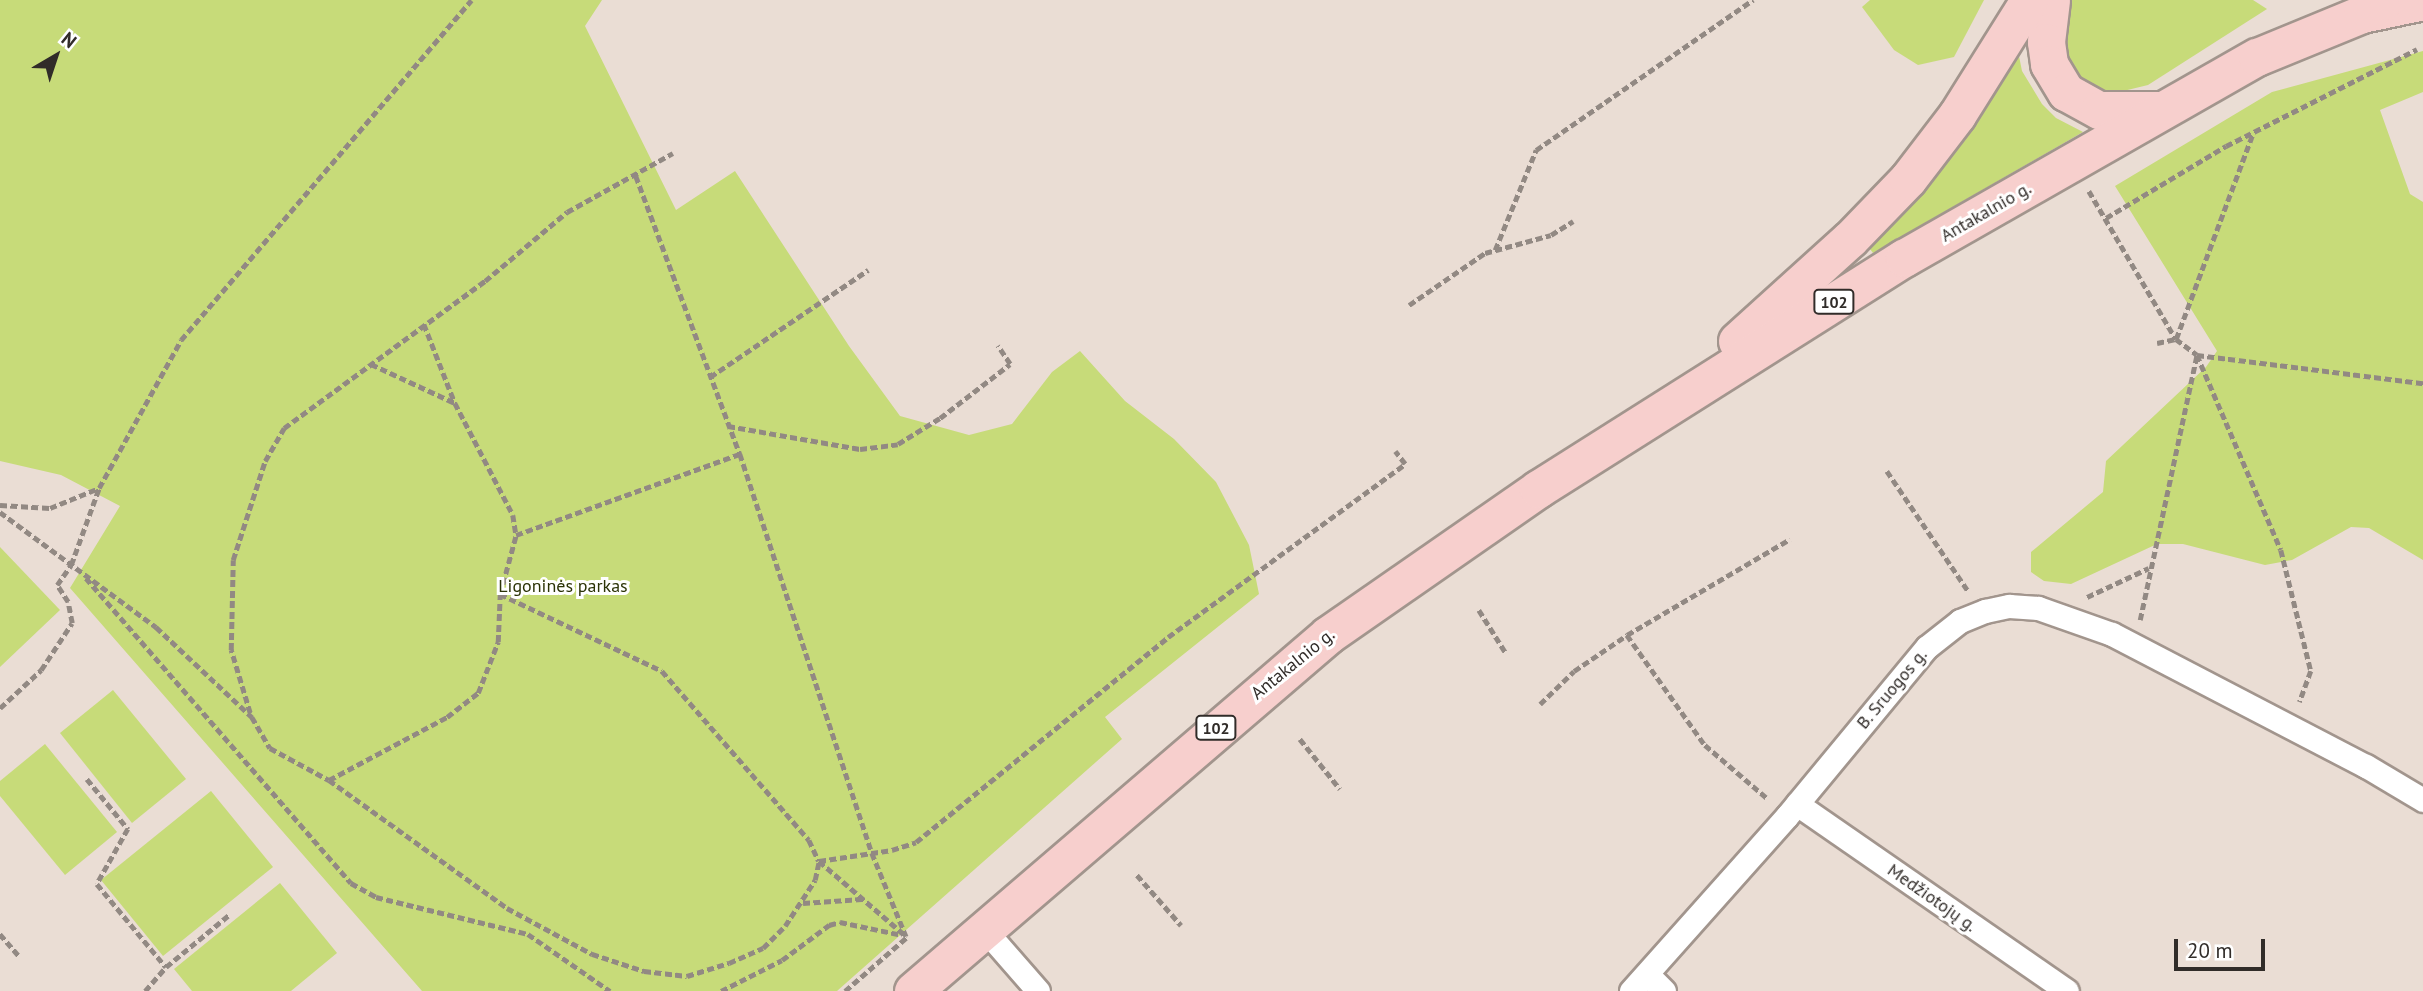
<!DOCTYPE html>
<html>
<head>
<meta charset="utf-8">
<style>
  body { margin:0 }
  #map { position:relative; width:2423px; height:991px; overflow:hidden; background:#eaddd4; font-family:"PT Sans",sans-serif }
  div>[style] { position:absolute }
  .green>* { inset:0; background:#c7db79 }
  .path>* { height:4.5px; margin-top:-2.25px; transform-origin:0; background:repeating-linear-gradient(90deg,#928983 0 7px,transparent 0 10.5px) }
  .roads { filter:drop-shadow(2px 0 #a2958d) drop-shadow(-2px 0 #a2958d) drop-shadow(0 2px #a2958d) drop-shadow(0 -2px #a2958d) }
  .minor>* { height:23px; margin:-11.5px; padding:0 11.5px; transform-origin:11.5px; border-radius:11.5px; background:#fff }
  .primary>* { height:37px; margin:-18.5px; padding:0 18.5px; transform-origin:18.5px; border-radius:18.5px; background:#f7cfcd }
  span { translate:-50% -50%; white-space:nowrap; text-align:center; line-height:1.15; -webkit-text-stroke:6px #fff; paint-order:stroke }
  .shield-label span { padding:2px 5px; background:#fff; border:2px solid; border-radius:5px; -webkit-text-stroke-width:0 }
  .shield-label { font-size:16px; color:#312c29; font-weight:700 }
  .street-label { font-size:18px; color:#312c29 }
  .park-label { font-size:18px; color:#2b3307 }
  .north { position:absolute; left:21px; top:21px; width:70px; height:70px; -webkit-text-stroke:5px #fff; paint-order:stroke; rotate:39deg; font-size:19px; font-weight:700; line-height:28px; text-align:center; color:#312c29 }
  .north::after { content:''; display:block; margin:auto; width:24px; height:32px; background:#312c29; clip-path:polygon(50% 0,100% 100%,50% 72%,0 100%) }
  .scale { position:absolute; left:2174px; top:939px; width:91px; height:32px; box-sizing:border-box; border:4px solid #312c29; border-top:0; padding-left:9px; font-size:21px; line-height:24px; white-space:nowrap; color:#312c29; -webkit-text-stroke:5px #fff; paint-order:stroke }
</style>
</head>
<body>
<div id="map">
  <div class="green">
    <i style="clip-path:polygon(0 0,602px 0,585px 26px,676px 210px,735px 171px,849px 346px,900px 416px,969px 435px,1012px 424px,1052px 372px,1080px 351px,1125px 401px,1174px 439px,1216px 482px,1249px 545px,1259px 594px,1105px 717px,1122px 739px,837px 991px,422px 991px,70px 588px,120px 506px,61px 475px,0 461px)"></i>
    <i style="clip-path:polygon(1870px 0,1984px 0,1954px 57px,1918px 65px,1894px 50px,1862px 7px)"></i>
    <i style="clip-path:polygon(2069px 0,2253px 0,2267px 9px,2148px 85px,2115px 93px,2086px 85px,2067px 62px,2062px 29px)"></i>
    <i style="clip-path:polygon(2018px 51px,2022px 71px,2042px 104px,2056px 118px,2083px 132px,1873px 253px,1870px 249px,1965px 140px)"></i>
    <i style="clip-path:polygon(2423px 51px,2423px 92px,2380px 110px,2410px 194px,2423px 202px,2423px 560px,2369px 528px,2351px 527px,2292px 560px,2265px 565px,2183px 544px,2157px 544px,2071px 584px,2044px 581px,2031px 572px,2031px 552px,2103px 492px,2106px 461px,2206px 367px,2217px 351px,2115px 186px,2272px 92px)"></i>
    <i style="clip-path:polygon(0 547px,60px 610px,0 667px)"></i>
    <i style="clip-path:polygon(113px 690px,186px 779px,132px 823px,60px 733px)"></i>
    <i style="clip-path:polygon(45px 744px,117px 832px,65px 875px,0 796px,0 781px)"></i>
    <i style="clip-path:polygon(211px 791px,273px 867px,163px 956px,101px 880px)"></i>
    <i style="clip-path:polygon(280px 883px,337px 953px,291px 991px,192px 991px,174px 969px)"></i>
  </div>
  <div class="path">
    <i style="left:636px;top:176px;width:297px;rotate:69.5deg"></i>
    <i style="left:740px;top:454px;width:420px;rotate:71.7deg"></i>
    <i style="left:872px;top:853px;width:90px;rotate:67.7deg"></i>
    <i style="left:2089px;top:191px;width:172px;rotate:59.6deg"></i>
    <i style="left:2176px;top:339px;width:26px;rotate:37deg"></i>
    <i style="left:2197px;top:355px;width:228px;rotate:7.1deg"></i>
    <i style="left:2106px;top:218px;width:140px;rotate:-31deg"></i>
    <i style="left:2226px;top:146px;width:214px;rotate:-26.9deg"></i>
    <i style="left:1495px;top:250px;width:108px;rotate:-67.7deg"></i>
    <i style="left:1536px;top:150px;width:264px;rotate:-34.7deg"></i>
    <i style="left:1409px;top:305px;width:92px;rotate:-34.4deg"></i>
    <i style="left:1485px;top:253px;width:68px;rotate:-15.3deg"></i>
    <i style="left:1551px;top:235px;width:26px;rotate:-32deg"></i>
    <i style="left:424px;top:324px;width:85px;rotate:68.6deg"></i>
    <i style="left:455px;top:403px;width:126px;rotate:62.6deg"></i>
    <i style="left:513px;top:515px;width:20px;rotate:81deg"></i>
    <i style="left:516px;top:535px;width:238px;rotate:-19.9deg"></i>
    <i style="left:2157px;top:343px;width:19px;rotate:-12deg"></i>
    <i style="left:2176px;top:339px;width:220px;rotate:-69.5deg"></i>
    <i style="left:2197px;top:355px;width:212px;rotate:66.7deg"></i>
    <i style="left:2281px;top:550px;width:125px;rotate:76.1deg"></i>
    <i style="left:2311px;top:671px;width:33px;rotate:110deg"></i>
    <i style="left:371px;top:364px;width:93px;rotate:24.9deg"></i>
    <i style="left:710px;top:377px;width:191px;rotate:-34.1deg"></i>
    <i style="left:728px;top:426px;width:134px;rotate:9.9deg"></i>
    <i style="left:860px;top:449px;width:38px;rotate:-7deg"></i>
    <i style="left:898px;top:444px;width:49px;rotate:-31.8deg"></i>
    <i style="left:940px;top:418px;width:88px;rotate:-37.6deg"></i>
    <i style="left:1010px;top:364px;width:22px;rotate:-124deg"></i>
    <i style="left:1887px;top:471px;width:146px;rotate:55.9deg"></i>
    <i style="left:0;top:505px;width:50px;rotate:3.4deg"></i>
    <i style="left:50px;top:508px;width:53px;rotate:-22.2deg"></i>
    <i style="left:0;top:512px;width:194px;rotate:36.4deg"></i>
    <i style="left:156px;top:627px;width:132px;rotate:43.2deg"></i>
    <i style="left:252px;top:717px;width:36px;rotate:60deg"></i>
    <i style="left:270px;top:748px;width:67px;rotate:28.5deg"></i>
    <i style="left:329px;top:780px;width:219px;rotate:35.7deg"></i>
    <i style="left:507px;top:908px;width:97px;rotate:28.4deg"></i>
    <i style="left:592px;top:954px;width:55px;rotate:18.1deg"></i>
    <i style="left:644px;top:971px;width:43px;rotate:6.6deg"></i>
    <i style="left:687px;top:976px;width:44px;rotate:-17.2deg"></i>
    <i style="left:729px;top:963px;width:37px;rotate:-24deg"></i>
    <i style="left:763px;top:948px;width:31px;rotate:-45deg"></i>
    <i style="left:785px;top:926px;width:55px;rotate:-56.9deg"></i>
    <i style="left:815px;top:880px;width:19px;rotate:-78deg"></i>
    <i style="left:819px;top:861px;width:116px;rotate:40.8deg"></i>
    <i style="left:86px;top:578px;width:404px;rotate:49deg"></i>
    <i style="left:351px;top:883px;width:29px;rotate:29deg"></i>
    <i style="left:376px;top:897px;width:156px;rotate:13.7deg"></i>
    <i style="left:528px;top:934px;width:100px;rotate:34.8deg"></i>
    <i style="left:500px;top:594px;width:179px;rotate:25.4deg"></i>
    <i style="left:662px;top:671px;width:224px;rotate:49deg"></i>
    <i style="left:809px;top:840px;width:23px;rotate:65deg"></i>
    <i style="left:819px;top:861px;width:74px;rotate:-8.6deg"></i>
    <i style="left:892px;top:850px;width:25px;rotate:-18deg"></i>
    <i style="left:916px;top:842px;width:325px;rotate:-39.1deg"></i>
    <i style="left:1168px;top:637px;width:293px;rotate:-36.1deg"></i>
    <i style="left:1405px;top:464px;width:16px;rotate:-128deg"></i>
    <i style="left:2087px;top:597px;width:68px;rotate:-25.1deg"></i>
    <i style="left:1479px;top:610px;width:51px;rotate:57.9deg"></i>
    <i style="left:2140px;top:620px;width:271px;rotate:-77.9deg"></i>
    <i style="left:1627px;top:635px;width:135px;rotate:54.7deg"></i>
    <i style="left:1705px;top:745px;width:83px;rotate:40.6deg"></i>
    <i style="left:1540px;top:704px;width:47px;rotate:-44.1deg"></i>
    <i style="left:1574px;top:671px;width:64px;rotate:-34.2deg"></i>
    <i style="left:1627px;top:635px;width:189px;rotate:-30.5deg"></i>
    <i style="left:0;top:708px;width:56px;rotate:-42.8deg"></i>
    <i style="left:41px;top:670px;width:56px;rotate:-56.6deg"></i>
    <i style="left:72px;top:623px;width:21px;rotate:-101deg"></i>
    <i style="left:68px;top:602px;width:20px;rotate:-123deg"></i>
    <i style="left:57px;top:585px;width:24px;rotate:-55deg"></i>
    <i style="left:71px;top:565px;width:82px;rotate:-70deg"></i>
    <i style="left:99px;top:488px;width:169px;rotate:-61deg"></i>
    <i style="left:181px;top:340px;width:447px;rotate:-49.5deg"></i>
    <i style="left:250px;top:713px;width:66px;rotate:-106.8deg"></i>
    <i style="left:231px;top:650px;width:90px;rotate:-88.7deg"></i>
    <i style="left:233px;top:560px;width:104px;rotate:-72.1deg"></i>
    <i style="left:265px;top:461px;width:38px;rotate:-60deg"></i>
    <i style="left:284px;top:428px;width:249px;rotate:-36.2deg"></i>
    <i style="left:485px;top:281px;width:107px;rotate:-40.1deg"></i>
    <i style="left:567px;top:212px;width:121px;rotate:-29.1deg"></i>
    <i style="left:1300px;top:739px;width:64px;rotate:51.3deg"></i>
    <i style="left:87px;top:779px;width:65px;rotate:50.6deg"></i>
    <i style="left:128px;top:829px;width:63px;rotate:119.4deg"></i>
    <i style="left:97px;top:884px;width:108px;rotate:50.3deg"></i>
    <i style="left:329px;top:780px;width:134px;rotate:-28.1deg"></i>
    <i style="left:447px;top:717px;width:39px;rotate:-38deg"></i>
    <i style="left:478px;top:693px;width:55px;rotate:-68.6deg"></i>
    <i style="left:498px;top:642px;width:48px;rotate:-87.6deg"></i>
    <i style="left:500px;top:594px;width:61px;rotate:-74.8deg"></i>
    <i style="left:1137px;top:875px;width:67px;rotate:48.7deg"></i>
    <i style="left:803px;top:903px;width:59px;rotate:-3.9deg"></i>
    <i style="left:0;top:934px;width:29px;rotate:49deg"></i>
    <i style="left:145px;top:991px;width:32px;rotate:-49deg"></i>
    <i style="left:166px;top:967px;width:83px;rotate:-39.6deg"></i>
    <i style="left:721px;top:991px;width:68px;rotate:-26.9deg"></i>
    <i style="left:782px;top:960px;width:59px;rotate:-36.7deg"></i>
    <i style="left:829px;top:925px;width:11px;rotate:-15deg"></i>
    <i style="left:840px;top:922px;width:63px;rotate:11.8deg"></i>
    <i style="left:845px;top:991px;width:82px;rotate:-41.1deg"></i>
  </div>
  <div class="roads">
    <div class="minor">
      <i style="left:1797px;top:804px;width:328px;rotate:34.7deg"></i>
      <i style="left:984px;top:929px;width:82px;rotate:48.9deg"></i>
      <i style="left:1647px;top:974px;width:24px;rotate:45deg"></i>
      <i style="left:1631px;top:991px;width:234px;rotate:-48.3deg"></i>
      <i style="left:1787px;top:816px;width:219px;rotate:-50.4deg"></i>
      <i style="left:1927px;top:647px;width:42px;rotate:-38.2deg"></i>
      <i style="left:1960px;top:621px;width:27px;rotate:-22deg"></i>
      <i style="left:1985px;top:611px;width:25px;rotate:-12deg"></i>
      <i style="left:2009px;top:606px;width:29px;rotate:4deg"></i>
      <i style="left:2038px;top:608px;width:78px;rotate:19.4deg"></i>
      <i style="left:2112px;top:634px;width:286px;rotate:27.5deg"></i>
      <i style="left:2366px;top:766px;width:66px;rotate:30.8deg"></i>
    </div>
    <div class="primary">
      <i style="left:2051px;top:0;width:42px;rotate:96.8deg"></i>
      <i style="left:2046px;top:42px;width:22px;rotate:82deg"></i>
      <i style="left:2049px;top:64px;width:33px;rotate:59deg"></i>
      <i style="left:2066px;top:92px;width:38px;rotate:29deg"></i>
      <i style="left:2099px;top:110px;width:63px"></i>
      <i style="left:2362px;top:14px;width:62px;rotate:-12deg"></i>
      <i style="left:1737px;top:341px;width:152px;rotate:-42.1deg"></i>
      <i style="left:1850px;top:239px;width:83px;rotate:-46deg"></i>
      <i style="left:1908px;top:179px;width:81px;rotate:-52.6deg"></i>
      <i style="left:1957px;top:115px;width:136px;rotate:-57.9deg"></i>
      <i style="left:913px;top:991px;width:547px;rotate:-40.62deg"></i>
      <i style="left:1328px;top:635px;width:256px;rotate:-34.8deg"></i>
      <i style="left:1538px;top:489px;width:433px;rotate:-32.3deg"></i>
      <i style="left:1904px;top:258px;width:406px;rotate:-29.7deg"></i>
      <i style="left:2257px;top:57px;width:113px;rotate:-22.3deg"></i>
      <i style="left:2362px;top:14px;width:26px;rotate:-32deg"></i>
    </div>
  </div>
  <div class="shield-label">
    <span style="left:1834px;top:302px">102</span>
    <span style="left:1216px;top:728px">102</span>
  </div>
  <div class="street-label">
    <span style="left:1986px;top:212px;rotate:-30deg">Antakalnio g.</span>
    <span style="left:1293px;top:664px;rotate:-39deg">Antakalnio g.</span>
    <span style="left:1892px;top:689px;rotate:-50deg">B. Sruogos g.</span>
    <span style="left:1932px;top:898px;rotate:35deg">Medžiotojų g.</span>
  </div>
  <div class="park-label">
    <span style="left:563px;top:586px">Ligoninės parkas</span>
  </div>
  <div class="north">N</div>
  <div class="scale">20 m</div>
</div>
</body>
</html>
